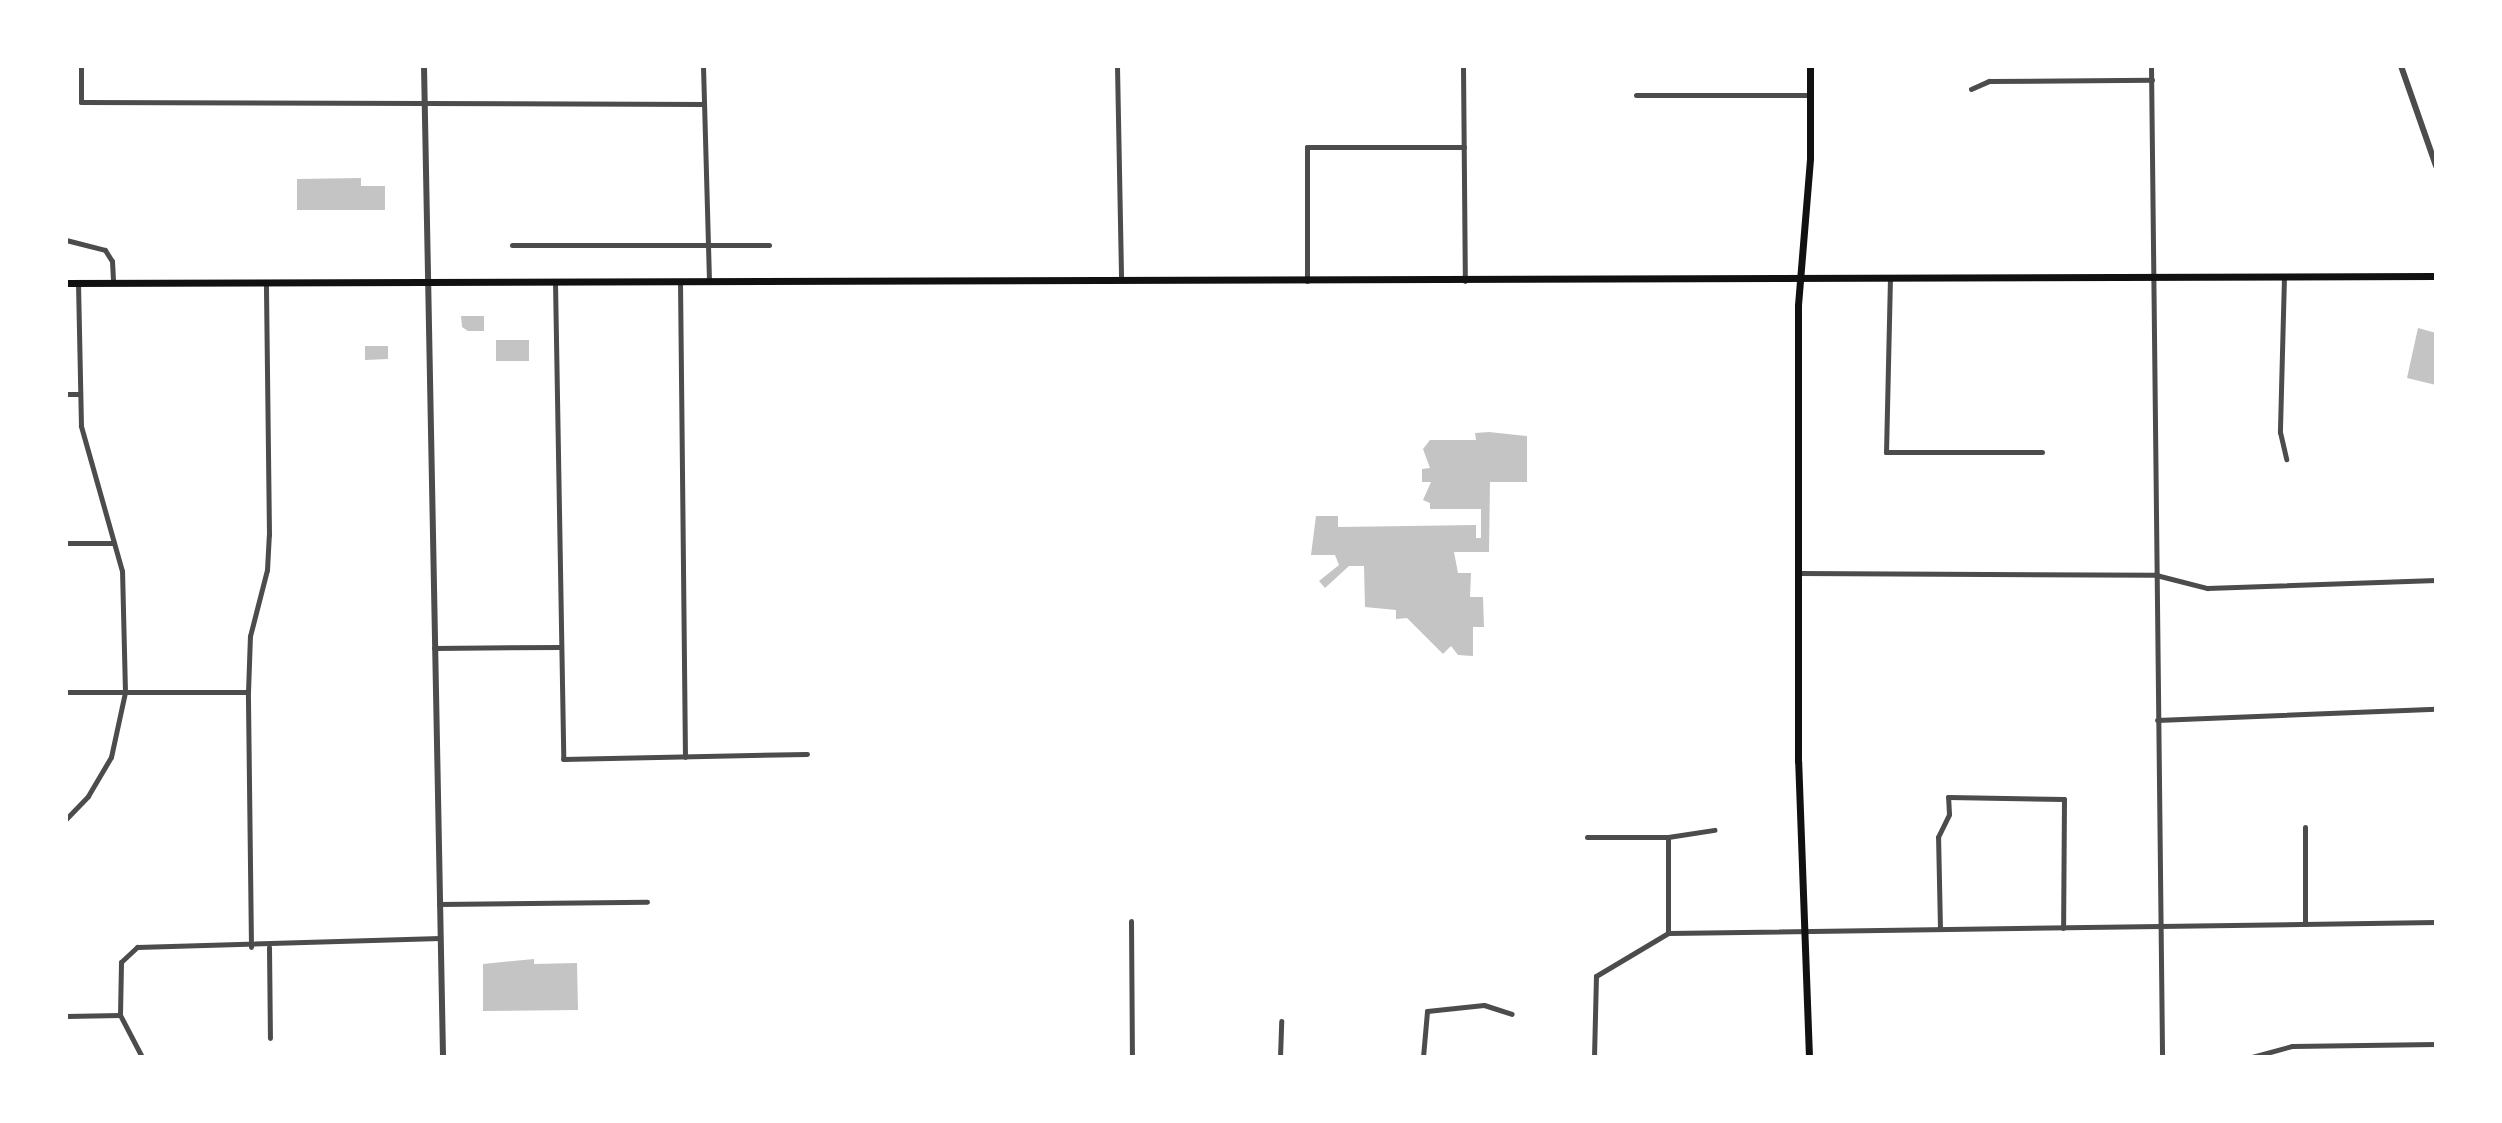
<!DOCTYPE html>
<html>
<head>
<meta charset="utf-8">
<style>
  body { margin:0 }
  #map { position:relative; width:2502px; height:1123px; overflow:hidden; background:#fff; font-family:"PT Sans",sans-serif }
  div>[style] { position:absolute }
  .building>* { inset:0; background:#c4c4c4 }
  .minor>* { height:5px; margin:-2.5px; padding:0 2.5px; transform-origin:2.5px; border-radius:2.5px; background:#4c4c4c }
  .tertiary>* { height:6px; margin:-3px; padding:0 3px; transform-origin:3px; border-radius:3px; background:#4c4c4c }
  .secondary>* { height:7px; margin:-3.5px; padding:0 3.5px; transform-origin:3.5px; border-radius:3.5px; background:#111 }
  span { translate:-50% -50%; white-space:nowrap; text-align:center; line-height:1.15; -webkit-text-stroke:7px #fff; paint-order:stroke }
  .frame { position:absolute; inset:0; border:68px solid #fff; pointer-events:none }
</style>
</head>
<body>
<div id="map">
  <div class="building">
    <i style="clip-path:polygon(361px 178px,361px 186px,385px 186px,385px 210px,297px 210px,297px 179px)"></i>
    <i style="clip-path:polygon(461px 316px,484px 316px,484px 331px,468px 331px,462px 327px)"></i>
    <i style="clip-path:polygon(2418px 328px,2436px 333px,2436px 385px,2407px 378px)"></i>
    <i style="clip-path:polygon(496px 340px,529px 340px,529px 361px,496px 361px)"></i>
    <i style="clip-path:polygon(365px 346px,388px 346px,388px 359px,365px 360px)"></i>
    <i style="clip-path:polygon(1489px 432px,1527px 436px,1527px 482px,1490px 482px,1489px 552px,1454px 552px,1458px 573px,1471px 573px,1470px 597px,1483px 597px,1484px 627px,1473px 627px,1473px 656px,1458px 655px,1451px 646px,1443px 654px,1407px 618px,1396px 619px,1396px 610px,1365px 607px,1364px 566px,1349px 566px,1325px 588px,1319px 581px,1339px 565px,1335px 555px,1311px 555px,1316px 516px,1338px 516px,1338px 527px,1476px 525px,1476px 538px,1481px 538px,1481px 509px,1430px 509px,1430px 503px,1423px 500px,1431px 482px,1422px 482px,1422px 469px,1430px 468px,1423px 449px,1430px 440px,1476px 440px,1475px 433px)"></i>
    <i style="clip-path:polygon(534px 959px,534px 964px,577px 963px,578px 1010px,483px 1011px,483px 964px)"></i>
  </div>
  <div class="minor">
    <i style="left:81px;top:66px;width:36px;rotate:90deg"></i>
    <i style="left:81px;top:102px;width:623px;rotate:0.18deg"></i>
    <i style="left:703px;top:66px;width:215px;rotate:88.4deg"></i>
    <i style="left:1117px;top:66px;width:214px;rotate:88.9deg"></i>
    <i style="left:1463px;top:66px;width:215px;rotate:89.5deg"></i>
    <i style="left:2151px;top:66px;width:991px;rotate:89.36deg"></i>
    <i style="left:1971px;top:89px;width:20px;rotate:-24deg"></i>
    <i style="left:1989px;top:81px;width:163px;rotate:-0.4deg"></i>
    <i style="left:1636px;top:95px;width:174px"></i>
    <i style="left:66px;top:240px;width:40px;rotate:14.4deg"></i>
    <i style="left:105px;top:250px;width:13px;rotate:58deg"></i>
    <i style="left:112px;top:261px;width:20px;rotate:87deg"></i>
    <i style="left:512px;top:245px;width:257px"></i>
    <i style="left:2284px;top:276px;width:156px;rotate:91.5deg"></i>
    <i style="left:2280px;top:432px;width:28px;rotate:77deg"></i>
    <i style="left:1890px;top:277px;width:175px;rotate:91.3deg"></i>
    <i style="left:1886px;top:452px;width:156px"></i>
    <i style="left:680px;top:281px;width:476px;rotate:89.4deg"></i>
    <i style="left:1307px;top:281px;width:134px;rotate:-90deg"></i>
    <i style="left:1307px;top:147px;width:157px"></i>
    <i style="left:555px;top:282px;width:477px;rotate:89deg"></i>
    <i style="left:563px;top:759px;width:244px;rotate:-1.2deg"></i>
    <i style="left:66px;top:394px;width:12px"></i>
    <i style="left:66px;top:543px;width:48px"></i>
    <i style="left:1799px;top:573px;width:357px;rotate:0.3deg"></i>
    <i style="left:2156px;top:575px;width:53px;rotate:14.3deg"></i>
    <i style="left:2207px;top:588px;width:229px;rotate:-2deg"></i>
    <i style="left:434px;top:648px;width:127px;rotate:-0.5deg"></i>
    <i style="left:66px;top:692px;width:182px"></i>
    <i style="left:2157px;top:720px;width:279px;rotate:-2.3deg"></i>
    <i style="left:66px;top:819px;width:32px;rotate:-46deg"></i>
    <i style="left:88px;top:796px;width:45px;rotate:-59.5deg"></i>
    <i style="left:111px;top:757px;width:66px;rotate:-77.8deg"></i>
    <i style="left:125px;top:692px;width:121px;rotate:-91.4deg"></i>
    <i style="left:122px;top:571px;width:151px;rotate:-105.8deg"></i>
    <i style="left:81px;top:426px;width:143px;rotate:-91.2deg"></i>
    <i style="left:2305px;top:827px;width:97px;rotate:90deg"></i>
    <i style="left:1587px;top:837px;width:81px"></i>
    <i style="left:1668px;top:837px;width:47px;rotate:-8.7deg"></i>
    <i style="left:1668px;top:837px;width:96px;rotate:90deg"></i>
    <i style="left:439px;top:904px;width:208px;rotate:-0.6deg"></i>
    <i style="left:1131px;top:921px;width:136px;rotate:89.6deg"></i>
    <i style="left:1940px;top:929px;width:92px;rotate:-91.2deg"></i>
    <i style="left:1938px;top:837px;width:25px;rotate:-64deg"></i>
    <i style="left:1949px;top:814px;width:17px;rotate:-93deg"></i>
    <i style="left:1948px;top:797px;width:116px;rotate:1deg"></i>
    <i style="left:2064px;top:799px;width:129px;rotate:90.4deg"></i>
    <i style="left:251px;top:947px;width:255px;rotate:-90.7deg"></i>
    <i style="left:248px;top:692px;width:56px;rotate:-88deg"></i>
    <i style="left:250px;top:636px;width:68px;rotate:-75.6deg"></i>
    <i style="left:267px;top:570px;width:35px;rotate:-87deg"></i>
    <i style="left:269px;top:535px;width:252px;rotate:-90.7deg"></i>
    <i style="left:269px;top:947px;width:91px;rotate:89.4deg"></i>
    <i style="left:66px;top:1016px;width:54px;rotate:-1.1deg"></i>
    <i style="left:142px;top:1057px;width:47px;rotate:-117.6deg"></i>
    <i style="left:120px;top:1015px;width:53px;rotate:-88.9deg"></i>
    <i style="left:121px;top:962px;width:22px;rotate:-43deg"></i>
    <i style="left:137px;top:947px;width:303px;rotate:-1.7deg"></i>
    <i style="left:1280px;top:1057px;width:36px;rotate:-88deg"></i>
    <i style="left:1423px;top:1057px;width:46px;rotate:-85deg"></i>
    <i style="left:1427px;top:1011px;width:57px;rotate:-6deg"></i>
    <i style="left:1484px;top:1005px;width:29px;rotate:18deg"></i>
    <i style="left:1594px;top:1057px;width:81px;rotate:-88.6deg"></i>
    <i style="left:1596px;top:976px;width:84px;rotate:-30.8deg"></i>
    <i style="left:1668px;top:933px;width:768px;rotate:-0.82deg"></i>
    <i style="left:2252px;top:1057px;width:41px;rotate:-15.4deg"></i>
    <i style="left:2292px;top:1046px;width:144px;rotate:-0.8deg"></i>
  </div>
  <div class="tertiary">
    <i style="left:424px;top:66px;width:991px;rotate:88.9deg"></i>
    <i style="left:2401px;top:66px;width:106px;rotate:70.7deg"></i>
  </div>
  <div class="secondary">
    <i style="left:66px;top:283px;width:2370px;rotate:-0.17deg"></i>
    <i style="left:1809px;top:1057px;width:296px;rotate:-92.1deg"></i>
    <i style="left:1798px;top:761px;width:456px;rotate:-90deg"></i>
    <i style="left:1798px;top:305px;width:147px;rotate:-85.3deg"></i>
    <i style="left:1810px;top:158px;width:92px;rotate:-90deg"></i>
  </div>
  <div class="frame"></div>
</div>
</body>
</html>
